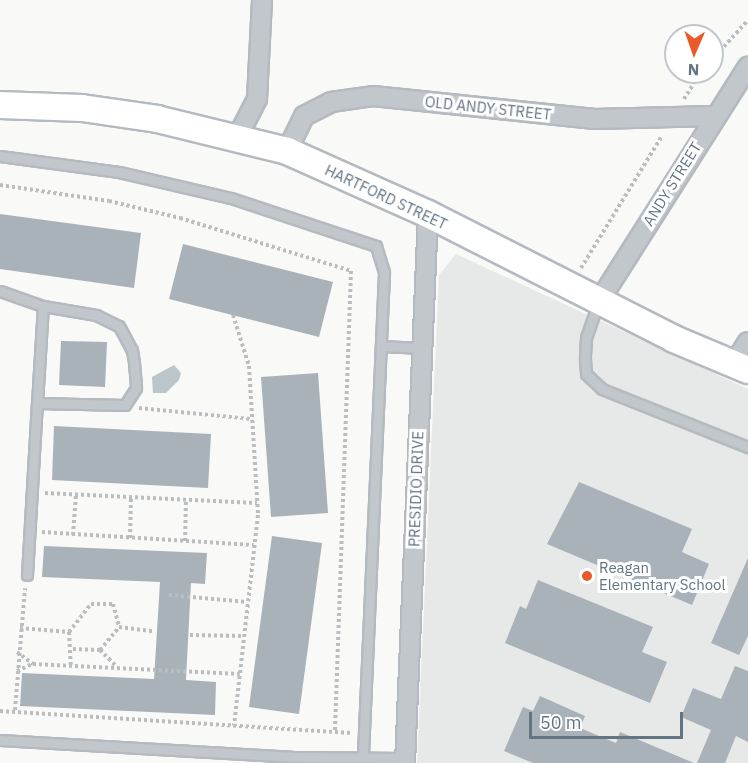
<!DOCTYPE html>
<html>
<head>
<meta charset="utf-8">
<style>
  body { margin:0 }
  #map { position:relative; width:748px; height:763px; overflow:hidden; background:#f9f9f7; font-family:"IBM Plex Sans",sans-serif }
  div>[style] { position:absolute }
  .built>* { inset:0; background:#e7e8e8 }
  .water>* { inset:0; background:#bbc6cb }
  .building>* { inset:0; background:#a9b2b9 }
  .path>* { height:4px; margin-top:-2px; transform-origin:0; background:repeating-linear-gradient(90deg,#babec1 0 3px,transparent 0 6px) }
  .roads { filter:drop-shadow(2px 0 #b4bac0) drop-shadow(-2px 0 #b4bac0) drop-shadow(0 2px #b4bac0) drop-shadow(0 -2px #b4bac0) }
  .lane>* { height:9px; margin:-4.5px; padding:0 4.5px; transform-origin:4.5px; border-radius:4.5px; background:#c2c7cb }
  .street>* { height:18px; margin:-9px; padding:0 9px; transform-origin:9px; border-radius:9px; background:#c2c7cb }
  .secondary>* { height:26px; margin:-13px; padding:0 13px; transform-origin:13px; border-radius:13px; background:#fff }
  .dots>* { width:16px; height:16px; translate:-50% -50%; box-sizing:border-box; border:3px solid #fff; border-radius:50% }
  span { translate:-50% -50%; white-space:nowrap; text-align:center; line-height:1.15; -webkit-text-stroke:6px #fff; paint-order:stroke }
  .street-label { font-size:15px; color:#637483 }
  .poi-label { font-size:15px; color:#637483 }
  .left { translate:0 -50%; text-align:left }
  .north { position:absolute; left:664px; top:24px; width:60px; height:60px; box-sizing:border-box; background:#fff; border:2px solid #c1c7cd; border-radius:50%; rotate:182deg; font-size:16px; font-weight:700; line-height:24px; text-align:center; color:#637483 }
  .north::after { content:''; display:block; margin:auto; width:21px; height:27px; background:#e95a28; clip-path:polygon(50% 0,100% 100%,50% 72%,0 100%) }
  .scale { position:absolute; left:529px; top:712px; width:154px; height:27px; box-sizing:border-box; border:3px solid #637483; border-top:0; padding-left:8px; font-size:18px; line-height:21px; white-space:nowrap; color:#637483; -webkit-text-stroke:4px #fff; paint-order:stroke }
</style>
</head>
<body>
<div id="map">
  <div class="built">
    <i style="clip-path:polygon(456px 254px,748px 389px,748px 763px,417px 763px,439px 275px)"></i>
  </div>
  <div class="water">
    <i style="clip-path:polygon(174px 365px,181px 373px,179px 380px,166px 393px,153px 393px,152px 377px)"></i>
  </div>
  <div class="building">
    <i style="clip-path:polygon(0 214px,141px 233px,134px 288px,0 269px)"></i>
    <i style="clip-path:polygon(183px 244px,333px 282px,319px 337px,169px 299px)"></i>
    <i style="clip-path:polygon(61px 341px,107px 342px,105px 387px,59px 385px)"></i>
    <i style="clip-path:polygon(318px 373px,328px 513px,271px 517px,261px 377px)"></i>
    <i style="clip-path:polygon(54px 426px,211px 434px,208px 488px,52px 480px)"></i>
    <i style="clip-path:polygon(579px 482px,692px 529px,682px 552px,709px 564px,692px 605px,547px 544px)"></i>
    <i style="clip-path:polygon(272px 536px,322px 543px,299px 714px,249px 707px)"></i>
    <i style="clip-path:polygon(44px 546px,207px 553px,205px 584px,191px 583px,186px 680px,216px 682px,215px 715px,20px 706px,22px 673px,154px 679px,160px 582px,42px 577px)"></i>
    <i style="clip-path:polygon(748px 558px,748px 636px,739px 655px,711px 643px)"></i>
    <i style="clip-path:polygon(538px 580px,653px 627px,642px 652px,667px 662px,650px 703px,505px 643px,520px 606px,526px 609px)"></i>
    <i style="clip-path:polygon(735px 666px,748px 671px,748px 742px,736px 736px,725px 763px,697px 763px,711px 730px,681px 717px,693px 688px,721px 699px)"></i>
    <i style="clip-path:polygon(540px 696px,585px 716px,580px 728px,616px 743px,620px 732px,694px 763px,533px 763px,504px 751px,523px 707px,533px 711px)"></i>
  </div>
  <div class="path">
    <i style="left:712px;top:60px;width:54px;rotate:-48deg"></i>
    <i style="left:684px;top:99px;width:32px;rotate:-58deg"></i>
    <i style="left:0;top:185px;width:110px;rotate:8.4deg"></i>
    <i style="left:109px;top:201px;width:73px;rotate:13.5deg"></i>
    <i style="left:180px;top:218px;width:179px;rotate:17.2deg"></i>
    <i style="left:351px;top:271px;width:461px;rotate:92deg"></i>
    <i style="left:581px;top:268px;width:155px;rotate:-58.5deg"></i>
    <i style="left:233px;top:315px;width:53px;rotate:72.6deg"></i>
    <i style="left:249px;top:366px;width:149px;rotate:86.5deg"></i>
    <i style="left:258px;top:515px;width:212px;rotate:96.5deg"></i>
    <i style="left:139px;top:408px;width:114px;rotate:5.6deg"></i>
    <i style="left:45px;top:493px;width:212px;rotate:2.7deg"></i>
    <i style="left:42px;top:532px;width:212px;rotate:3.5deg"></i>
    <i style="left:73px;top:535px;width:41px;rotate:-85.8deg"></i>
    <i style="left:130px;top:538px;width:41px;rotate:-88.6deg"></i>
    <i style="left:185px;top:541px;width:41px;rotate:-88.6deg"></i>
    <i style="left:169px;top:595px;width:78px;rotate:5.1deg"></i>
    <i style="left:20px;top:628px;width:49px;rotate:4.7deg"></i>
    <i style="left:69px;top:632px;width:33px;rotate:87deg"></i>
    <i style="left:69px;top:632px;width:36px;rotate:-52deg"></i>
    <i style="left:91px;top:604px;width:22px"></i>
    <i style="left:113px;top:604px;width:24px;rotate:75deg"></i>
    <i style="left:190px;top:635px;width:54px;rotate:1.1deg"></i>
    <i style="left:73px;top:649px;width:27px;rotate:2deg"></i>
    <i style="left:100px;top:650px;width:23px;rotate:45deg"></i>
    <i style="left:100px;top:650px;width:30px;rotate:-50deg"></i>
    <i style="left:119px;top:627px;width:34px;rotate:7deg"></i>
    <i style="left:17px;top:652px;width:20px;rotate:37deg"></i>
    <i style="left:33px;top:664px;width:207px;rotate:2.8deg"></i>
    <i style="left:17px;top:671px;width:17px;rotate:-25deg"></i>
    <i style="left:15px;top:710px;width:122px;rotate:-85.3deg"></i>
    <i style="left:0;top:711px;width:352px;rotate:3.6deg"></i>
  </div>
  <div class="roads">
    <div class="lane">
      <i style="left:0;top:156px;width:120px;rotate:7.7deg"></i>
      <i style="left:119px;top:172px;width:115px;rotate:13.1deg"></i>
      <i style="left:231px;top:198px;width:153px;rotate:18.3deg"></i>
      <i style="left:376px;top:246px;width:28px;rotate:73deg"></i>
      <i style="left:384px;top:273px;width:484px;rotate:92.5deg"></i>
      <i style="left:0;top:291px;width:46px;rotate:19.2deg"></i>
      <i style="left:43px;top:306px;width:54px;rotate:9.6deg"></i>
      <i style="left:96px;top:315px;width:25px;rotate:26deg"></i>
      <i style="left:119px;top:326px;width:27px;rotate:62deg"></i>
      <i style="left:132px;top:350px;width:13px;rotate:81deg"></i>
      <i style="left:134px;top:363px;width:25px;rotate:85deg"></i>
      <i style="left:136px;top:388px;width:20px;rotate:123deg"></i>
      <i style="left:125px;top:405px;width:88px;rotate:-178.7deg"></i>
      <i style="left:37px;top:403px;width:97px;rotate:-86.5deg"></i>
      <i style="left:598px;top:303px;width:36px;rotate:109deg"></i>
      <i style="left:586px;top:337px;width:22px;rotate:93deg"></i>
      <i style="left:585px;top:359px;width:15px;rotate:86deg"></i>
      <i style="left:586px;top:374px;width:22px;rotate:43deg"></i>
      <i style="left:602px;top:389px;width:157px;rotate:21.7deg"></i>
      <i style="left:381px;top:346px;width:41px;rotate:2.8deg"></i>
      <i style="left:27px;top:575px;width:172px;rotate:-86.7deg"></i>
      <i style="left:0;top:740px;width:292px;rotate:3.3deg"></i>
      <i style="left:292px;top:757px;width:113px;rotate:0.5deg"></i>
    </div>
    <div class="street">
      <i style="left:238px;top:136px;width:42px;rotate:-62.8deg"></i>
      <i style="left:257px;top:99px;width:99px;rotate:-87.1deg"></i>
      <i style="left:287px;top:151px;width:39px;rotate:-64deg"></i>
      <i style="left:304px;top:116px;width:30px;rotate:-27deg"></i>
      <i style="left:331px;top:102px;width:42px;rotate:-8.1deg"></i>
      <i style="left:373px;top:96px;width:223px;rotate:5.9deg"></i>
      <i style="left:595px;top:119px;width:119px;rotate:-1.4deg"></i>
      <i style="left:598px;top:303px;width:280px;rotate:-57.6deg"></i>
      <i style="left:734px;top:364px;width:26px;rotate:-58deg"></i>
      <i style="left:405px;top:763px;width:549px;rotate:-87.6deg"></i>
    </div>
    <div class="secondary">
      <i style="left:0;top:105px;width:82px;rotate:2.1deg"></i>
      <i style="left:82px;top:108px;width:76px;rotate:8.3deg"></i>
      <i style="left:157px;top:119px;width:134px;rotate:13.8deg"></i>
      <i style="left:287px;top:151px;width:154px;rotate:24.1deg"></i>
      <i style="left:428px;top:214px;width:276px;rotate:26.9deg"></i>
      <i style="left:674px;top:339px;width:80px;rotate:22.7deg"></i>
    </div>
  </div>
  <div class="dots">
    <i style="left:587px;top:576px;background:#e95a28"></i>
  </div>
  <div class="street-label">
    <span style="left:488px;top:108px;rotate:6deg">OLD ANDY STREET</span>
    <span style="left:672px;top:184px;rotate:-58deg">ANDY STREET</span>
    <span style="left:386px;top:197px;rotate:25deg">HARTFORD STREET</span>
    <span style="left:416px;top:489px;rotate:-88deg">PRESIDIO DRIVE</span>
  </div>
  <div class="poi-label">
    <span class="left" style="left:599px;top:576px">Reagan<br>Elementary School</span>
  </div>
  <div class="north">N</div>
  <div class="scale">50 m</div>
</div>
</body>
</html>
